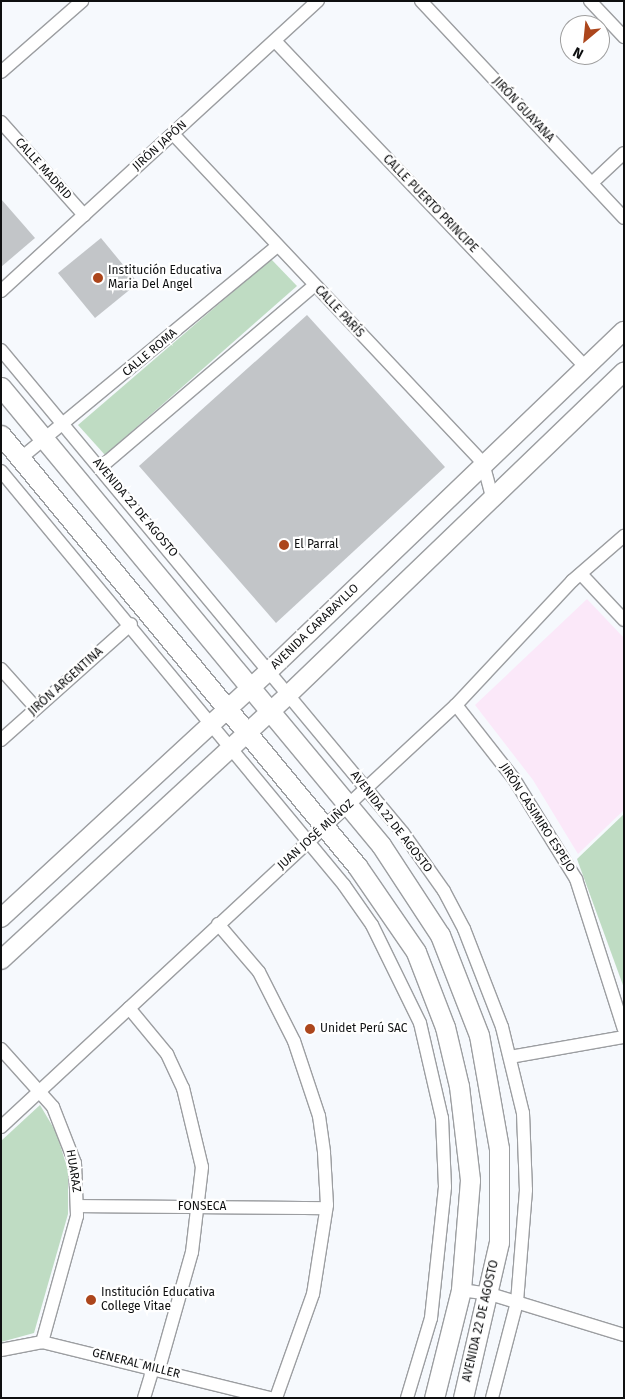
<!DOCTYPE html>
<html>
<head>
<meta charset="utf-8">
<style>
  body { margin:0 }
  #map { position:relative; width:625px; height:1399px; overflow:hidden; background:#f6f9fd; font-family:"Fira Sans",sans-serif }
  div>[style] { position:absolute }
  .education>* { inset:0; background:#fbe8f9 }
  .green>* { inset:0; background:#bfdcc3 }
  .building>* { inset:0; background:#c2c5c8 }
  .roads { filter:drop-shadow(1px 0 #9c9ea1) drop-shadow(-1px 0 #9c9ea1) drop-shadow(0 1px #9c9ea1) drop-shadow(0 -1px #9c9ea1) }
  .street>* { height:12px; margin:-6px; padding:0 6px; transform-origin:6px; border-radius:6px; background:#fff }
  .secondary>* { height:18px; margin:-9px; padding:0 9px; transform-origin:9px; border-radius:9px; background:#fff }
  .primary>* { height:19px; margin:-9.5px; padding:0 9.5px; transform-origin:9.5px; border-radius:9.5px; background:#fff }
  .dots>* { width:14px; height:14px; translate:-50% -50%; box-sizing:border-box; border:2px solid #fff; border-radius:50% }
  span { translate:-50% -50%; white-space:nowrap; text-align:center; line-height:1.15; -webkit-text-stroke:4.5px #fff; paint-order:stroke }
  .street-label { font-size:12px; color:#0e0f10 }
  .poi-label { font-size:12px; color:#0e0f10 }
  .left { translate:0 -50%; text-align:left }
  .frame { position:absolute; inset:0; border:2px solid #0e0f10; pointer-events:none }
  .north { position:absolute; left:560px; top:15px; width:50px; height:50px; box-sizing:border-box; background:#fff; border:1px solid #9f9f9f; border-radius:50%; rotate:208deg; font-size:14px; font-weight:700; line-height:20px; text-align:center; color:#0e0f10 }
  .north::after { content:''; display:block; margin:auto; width:18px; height:22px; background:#ac461c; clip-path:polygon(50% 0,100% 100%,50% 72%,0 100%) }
</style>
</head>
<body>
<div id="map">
  <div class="education">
    <i style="clip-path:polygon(587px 599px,624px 638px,624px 810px,578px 854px,533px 780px,475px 705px)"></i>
  </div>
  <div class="green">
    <i style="clip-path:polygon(271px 259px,297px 286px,105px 455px,78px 425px)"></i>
    <i style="clip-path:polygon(624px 814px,624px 988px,577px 859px)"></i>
    <i style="clip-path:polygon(40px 1105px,56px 1132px,68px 1170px,68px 1214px,34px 1333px,1px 1342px,1px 1141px)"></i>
  </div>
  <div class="building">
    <i style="clip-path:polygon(1px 199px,35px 238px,1px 267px)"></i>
    <i style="clip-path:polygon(101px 238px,138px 283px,95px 318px,58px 273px)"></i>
    <i style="clip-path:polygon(307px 315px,445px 467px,276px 623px,139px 466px)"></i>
  </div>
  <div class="roads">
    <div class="street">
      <i style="left:421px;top:1px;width:297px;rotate:46.9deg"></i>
      <i style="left:590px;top:1px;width:50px;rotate:46.6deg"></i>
      <i style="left:275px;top:41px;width:450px;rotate:46.4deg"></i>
      <i style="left:1px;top:72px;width:108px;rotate:-41.2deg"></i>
      <i style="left:1px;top:122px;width:125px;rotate:48.3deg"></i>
      <i style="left:173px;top:134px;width:452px;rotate:46.7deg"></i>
      <i style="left:483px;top:463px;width:34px;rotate:75deg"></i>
      <i style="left:592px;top:183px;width:44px;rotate:-43.2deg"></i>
      <i style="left:1px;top:291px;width:430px;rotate:-42.5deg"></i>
      <i style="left:1px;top:350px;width:628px;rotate:50.23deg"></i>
      <i style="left:403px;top:833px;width:71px;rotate:54.7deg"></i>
      <i style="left:444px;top:891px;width:43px;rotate:62.2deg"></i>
      <i style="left:464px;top:929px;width:105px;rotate:68.8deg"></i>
      <i style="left:502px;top:1027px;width:89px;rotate:76.3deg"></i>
      <i style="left:523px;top:1113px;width:77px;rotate:87.8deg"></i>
      <i style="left:526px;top:1190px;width:112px;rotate:94.6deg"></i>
      <i style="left:517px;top:1302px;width:99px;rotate:104.6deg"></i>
      <i style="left:21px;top:458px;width:332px;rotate:-39.6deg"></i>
      <i style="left:101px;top:467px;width:280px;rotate:-40.4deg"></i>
      <i style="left:1px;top:471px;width:538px;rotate:50.36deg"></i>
      <i style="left:344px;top:885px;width:49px;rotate:55deg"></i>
      <i style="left:372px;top:925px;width:109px;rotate:63.9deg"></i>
      <i style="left:420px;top:1023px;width:98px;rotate:77deg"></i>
      <i style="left:442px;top:1118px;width:69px;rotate:87.5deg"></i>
      <i style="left:445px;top:1187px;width:132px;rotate:96.1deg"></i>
      <i style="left:431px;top:1318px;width:84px;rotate:106.7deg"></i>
      <i style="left:581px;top:574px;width:63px;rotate:46.9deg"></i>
      <i style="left:1px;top:669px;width:52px;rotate:48.1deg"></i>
      <i style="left:456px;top:705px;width:94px;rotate:51.9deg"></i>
      <i style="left:514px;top:779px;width:118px;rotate:58.2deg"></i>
      <i style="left:576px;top:879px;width:157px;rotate:72.3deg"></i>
      <i style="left:1px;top:740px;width:174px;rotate:-41.7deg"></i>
      <i style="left:218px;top:924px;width:63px;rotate:49.5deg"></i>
      <i style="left:259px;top:972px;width:77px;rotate:63.1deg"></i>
      <i style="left:294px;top:1041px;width:79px;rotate:71.6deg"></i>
      <i style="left:319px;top:1116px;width:37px;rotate:82deg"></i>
      <i style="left:324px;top:1153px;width:52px;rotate:86.7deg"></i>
      <i style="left:327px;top:1205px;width:90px;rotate:98.9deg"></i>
      <i style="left:313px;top:1294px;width:110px;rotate:109.6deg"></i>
      <i style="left:129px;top:1008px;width:60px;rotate:50.4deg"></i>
      <i style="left:167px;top:1054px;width:38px;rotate:65deg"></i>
      <i style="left:183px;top:1088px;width:81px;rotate:76.5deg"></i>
      <i style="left:202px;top:1167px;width:86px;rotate:96.7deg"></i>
      <i style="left:192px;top:1252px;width:122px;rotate:105.8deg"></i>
      <i style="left:1px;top:1049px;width:78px;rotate:48.1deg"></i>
      <i style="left:53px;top:1107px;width:60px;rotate:68.6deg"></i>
      <i style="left:75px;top:1163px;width:53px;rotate:87.8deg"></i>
      <i style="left:77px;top:1216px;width:131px;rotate:105.5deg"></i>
      <i style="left:510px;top:1057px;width:116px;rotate:-10deg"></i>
      <i style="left:1px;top:1127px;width:621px;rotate:-42.85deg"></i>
      <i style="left:456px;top:705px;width:170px;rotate:-46.9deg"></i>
      <i style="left:572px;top:581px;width:69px;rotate:-40.9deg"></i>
      <i style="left:78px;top:1206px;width:248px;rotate:0.5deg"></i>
      <i style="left:461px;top:1290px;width:29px;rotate:8deg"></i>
      <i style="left:490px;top:1294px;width:140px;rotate:17deg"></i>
      <i style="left:1px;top:1350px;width:42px;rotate:-11deg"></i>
      <i style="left:42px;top:1342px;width:235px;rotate:13.8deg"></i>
      <i style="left:144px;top:1398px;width:31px;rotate:-73deg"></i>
    </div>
    <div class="secondary">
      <i style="left:1px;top:918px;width:366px;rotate:-42.7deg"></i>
      <i style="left:270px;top:670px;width:490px;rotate:-43.8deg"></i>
      <i style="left:1px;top:960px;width:392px;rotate:-42.7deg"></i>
      <i style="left:289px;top:694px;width:465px;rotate:-43.9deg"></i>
    </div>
    <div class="primary">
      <i style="left:1px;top:387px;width:595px;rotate:50.32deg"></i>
      <i style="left:381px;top:845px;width:108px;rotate:56.8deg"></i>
      <i style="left:440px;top:935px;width:107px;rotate:68.7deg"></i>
      <i style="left:479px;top:1035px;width:116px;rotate:80deg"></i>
      <i style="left:499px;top:1149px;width:93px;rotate:90deg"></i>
      <i style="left:499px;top:1242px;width:160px;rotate:103deg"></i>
      <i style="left:1px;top:435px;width:559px;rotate:50.44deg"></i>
      <i style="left:357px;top:866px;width:104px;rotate:55.5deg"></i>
      <i style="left:416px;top:952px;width:80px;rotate:68.9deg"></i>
      <i style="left:445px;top:1027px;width:61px;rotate:76.7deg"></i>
      <i style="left:459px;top:1086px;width:95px;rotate:83.3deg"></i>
      <i style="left:470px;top:1180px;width:110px;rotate:94.7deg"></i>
      <i style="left:461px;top:1290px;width:111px;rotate:104deg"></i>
    </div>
  </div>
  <div class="dots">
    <i style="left:98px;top:278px;background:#ac461c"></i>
    <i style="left:284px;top:545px;background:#ac461c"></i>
    <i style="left:310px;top:1029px;background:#ac461c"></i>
    <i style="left:91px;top:1300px;background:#ac461c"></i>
  </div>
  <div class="street-label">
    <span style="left:523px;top:110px;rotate:47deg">JIRÓN GUAYANA</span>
    <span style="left:160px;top:146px;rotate:-42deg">JIRÓN JAPÓN</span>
    <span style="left:43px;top:169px;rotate:48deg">CALLE MADRID</span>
    <span style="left:430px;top:204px;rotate:46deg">CALLE PUERTO PRINCIPE</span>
    <span style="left:339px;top:312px;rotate:47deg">CALLE PARÍS</span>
    <span style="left:150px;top:353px;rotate:-40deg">CALLE ROMA</span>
    <span style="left:135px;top:508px;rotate:50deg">AVENIDA 22 DE AGOSTO</span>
    <span style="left:315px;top:627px;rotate:-44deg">AVENIDA CARABAYLLO</span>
    <span style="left:66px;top:682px;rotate:-42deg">JIRÓN ARGENTINA</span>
    <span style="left:537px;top:818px;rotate:57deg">JIRÓN CASIMIRO ESPEJO</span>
    <span style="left:391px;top:822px;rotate:52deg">AVENIDA 22 DE AGOSTO</span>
    <span style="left:316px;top:835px;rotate:-42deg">JUAN JOSÉ MUÑOZ</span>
    <span style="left:73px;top:1171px;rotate:81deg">HUARAZ</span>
    <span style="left:202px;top:1207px">FONSECA</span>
    <span style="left:481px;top:1321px;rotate:-77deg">AVENIDA 22 DE AGOSTO</span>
    <span style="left:136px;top:1364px;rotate:14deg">GENERAL MILLER</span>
  </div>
  <div class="poi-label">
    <span class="left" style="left:108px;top:278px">Institución Educativa<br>Maria Del Angel</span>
    <span class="left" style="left:294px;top:545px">El Parral</span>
    <span class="left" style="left:320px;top:1029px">Unidet Perú SAC</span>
    <span class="left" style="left:101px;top:1300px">Institución Educativa<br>College Vitae</span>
  </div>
  <div class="frame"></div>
  <div class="north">N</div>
</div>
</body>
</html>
